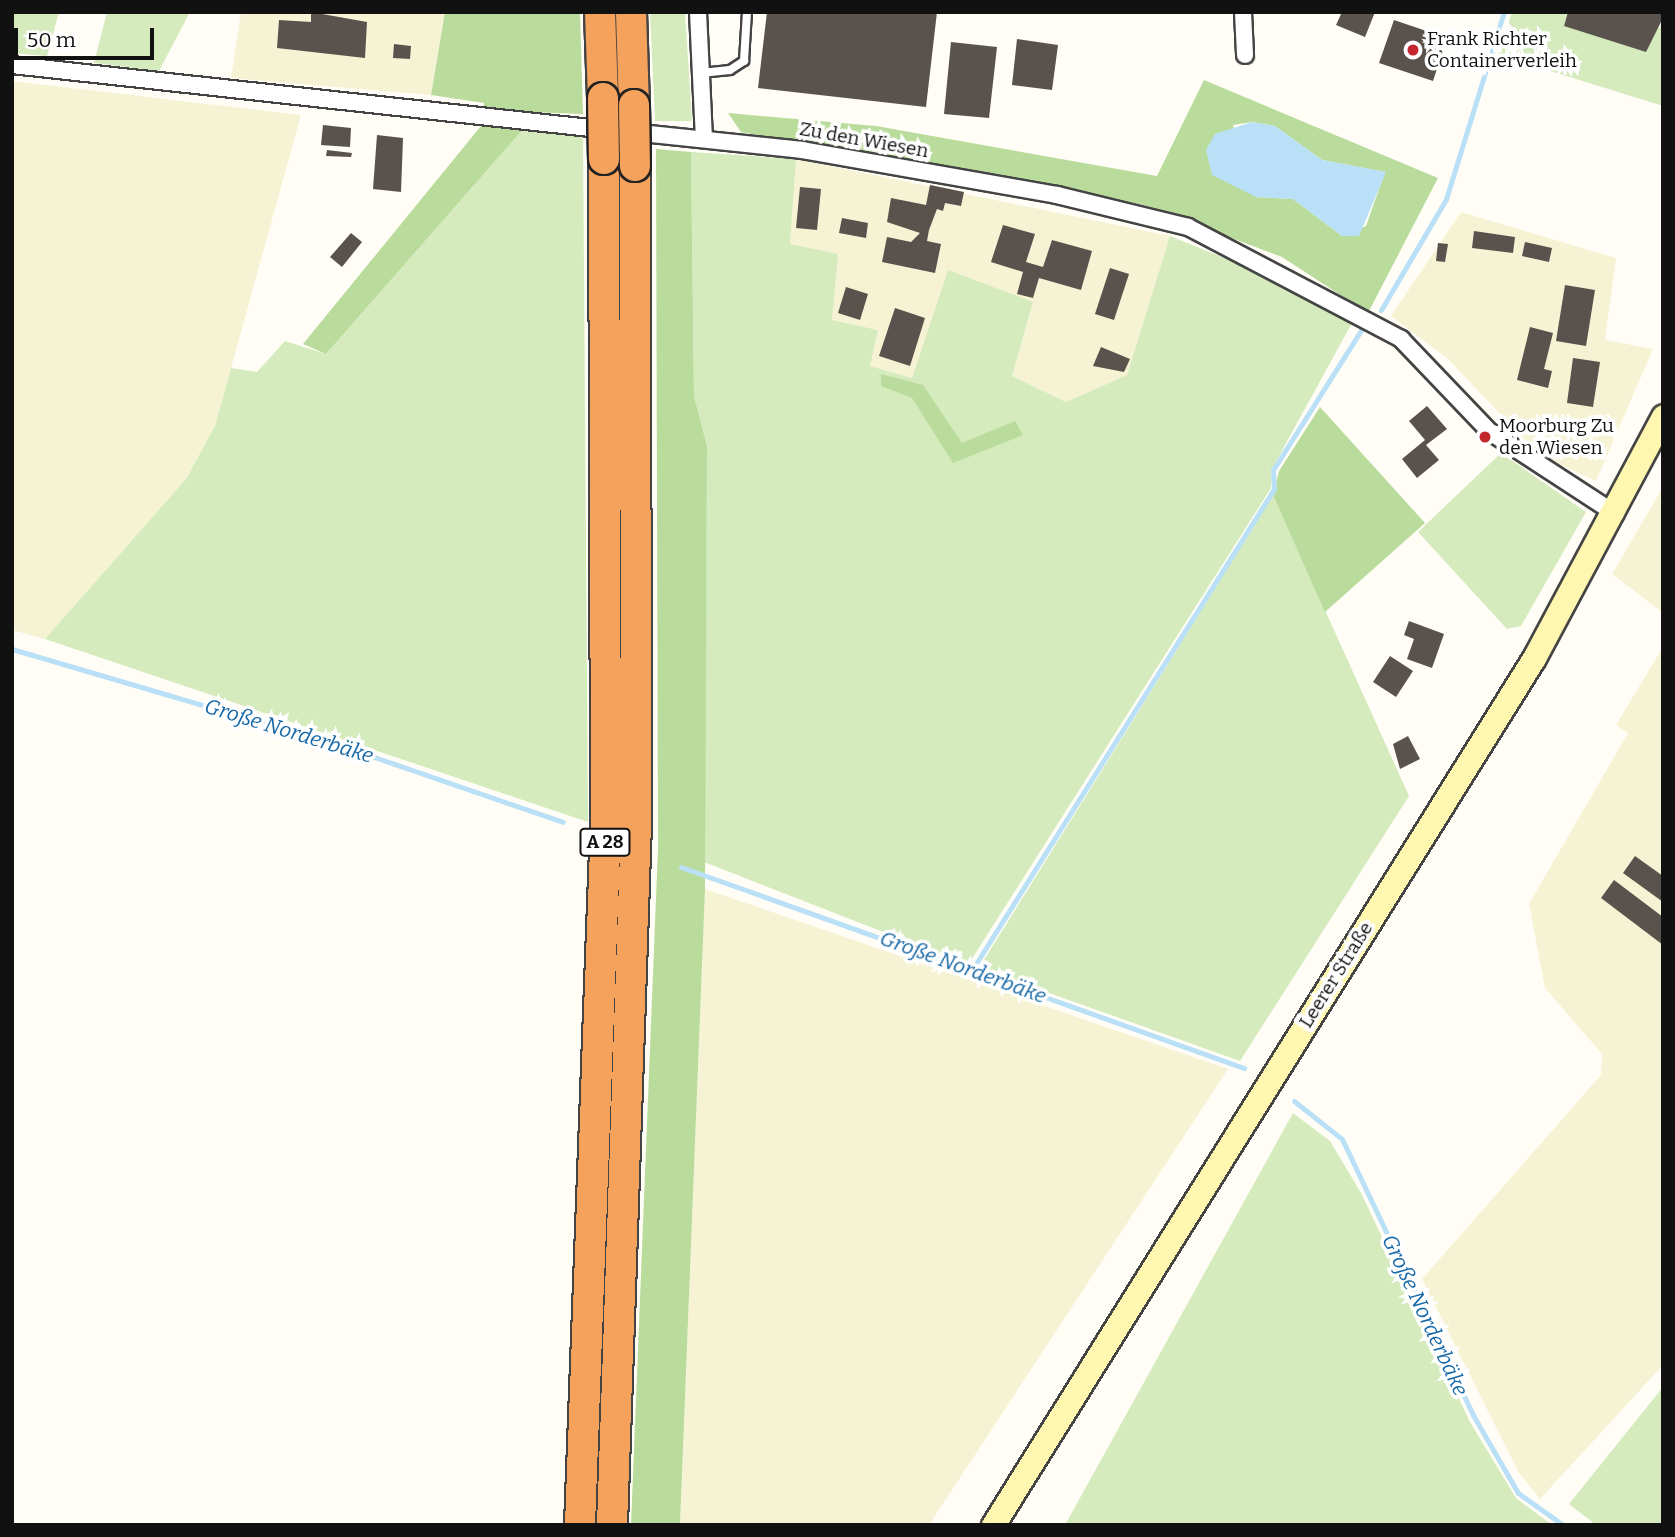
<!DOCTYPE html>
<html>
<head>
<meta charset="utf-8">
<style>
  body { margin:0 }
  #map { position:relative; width:1675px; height:1537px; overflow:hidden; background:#fffdf5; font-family:Bitter,serif }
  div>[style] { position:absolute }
  .farmland>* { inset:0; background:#f6f3d4 }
  .green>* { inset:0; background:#d5ebbd }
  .forest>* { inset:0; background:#b9dc9c }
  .water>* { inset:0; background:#b9e0f7 }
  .stream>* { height:5px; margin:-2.5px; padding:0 2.5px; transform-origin:2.5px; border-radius:2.5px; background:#b9e0f7 }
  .building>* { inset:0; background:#5a524d }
  .roads { filter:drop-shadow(2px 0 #444) drop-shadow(-2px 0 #444) drop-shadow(0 2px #444) drop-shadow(0 -2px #444) }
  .service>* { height:8px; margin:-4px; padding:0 4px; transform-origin:4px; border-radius:4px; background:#fff }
  .minor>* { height:16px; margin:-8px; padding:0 8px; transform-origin:8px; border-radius:8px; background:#fff }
  .secondary>* { height:23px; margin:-11.5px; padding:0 11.5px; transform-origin:11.5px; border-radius:11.5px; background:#fff6b0 }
  .motorway>* { height:30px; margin:-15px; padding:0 15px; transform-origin:15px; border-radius:15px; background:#f5a25d }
  .bridges { filter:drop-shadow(2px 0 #222) drop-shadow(-2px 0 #222) drop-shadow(0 2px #222) drop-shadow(0 -2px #222) }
  .motorway-bridge>* { height:30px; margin:-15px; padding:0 15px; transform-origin:15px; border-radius:15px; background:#f5a25d }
  .dots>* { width:19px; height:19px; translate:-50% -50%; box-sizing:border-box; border:4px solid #fff; border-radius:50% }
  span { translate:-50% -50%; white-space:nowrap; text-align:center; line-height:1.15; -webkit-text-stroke:7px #fff; paint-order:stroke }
  .shield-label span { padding:2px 5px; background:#fff; border:2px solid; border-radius:5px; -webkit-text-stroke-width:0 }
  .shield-label { font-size:18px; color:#111; font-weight:700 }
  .poi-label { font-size:19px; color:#111 }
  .left { translate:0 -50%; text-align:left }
  .street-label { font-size:19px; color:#111 }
  .water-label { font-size:21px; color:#1768a6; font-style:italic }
  .frame { position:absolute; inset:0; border:14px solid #111; pointer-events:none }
  .scale { position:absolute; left:14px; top:28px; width:140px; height:32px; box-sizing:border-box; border:4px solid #111; border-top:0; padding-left:9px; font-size:21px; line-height:24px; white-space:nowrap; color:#111; -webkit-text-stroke:5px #fff; paint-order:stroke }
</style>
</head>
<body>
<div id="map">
  <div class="farmland">
    <i style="clip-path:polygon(241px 12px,445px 12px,431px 95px,231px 78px)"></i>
    <i style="clip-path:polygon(12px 81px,301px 115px,215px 426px,186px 479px,45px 639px,12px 630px)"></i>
    <i style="clip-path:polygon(796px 159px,1170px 236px,1127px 375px,1066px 402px,1012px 376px,1033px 303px,948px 270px,912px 378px,870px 366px,878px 330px,831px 320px,790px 244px)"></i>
    <i style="clip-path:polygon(1461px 212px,1616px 258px,1605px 340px,1653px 349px,1596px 481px,1539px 455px,1448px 359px,1391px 316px)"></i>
    <i style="clip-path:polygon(1663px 487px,1663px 613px,1612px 574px)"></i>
    <i style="clip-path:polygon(1663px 647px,1663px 1365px,1540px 1499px,1519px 1473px,1422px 1279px,1601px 1075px,1602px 1054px,1545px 988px,1529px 904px,1628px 733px,1616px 725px)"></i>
    <i style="clip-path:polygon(705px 889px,1228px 1069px,929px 1525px,680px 1525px)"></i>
  </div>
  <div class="green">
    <i style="clip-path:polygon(12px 12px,59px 12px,47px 56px,12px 53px)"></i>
    <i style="clip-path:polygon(107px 12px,190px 12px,159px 71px,94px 63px)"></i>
    <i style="clip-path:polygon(650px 12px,685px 12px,692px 121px,655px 121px)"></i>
    <i style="clip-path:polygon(1512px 12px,1568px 12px,1564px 26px,1660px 28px,1663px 18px,1663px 106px,1499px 55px)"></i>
    <i style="clip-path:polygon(525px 127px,583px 134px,588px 822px,45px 639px,186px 479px,215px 426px,231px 368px,257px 372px,285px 341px,326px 354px)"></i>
    <i style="clip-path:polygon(691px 152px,796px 159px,790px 244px,838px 254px,832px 320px,878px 330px,870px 366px,912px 378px,948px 270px,1033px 302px,1012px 376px,1066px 402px,1127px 375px,1170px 236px,1269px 276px,1353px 321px,1272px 469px,1271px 488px,968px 965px,704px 862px,707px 446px,694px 396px)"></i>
    <i style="clip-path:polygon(1501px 453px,1586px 512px,1521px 626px,1507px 629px,1418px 532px)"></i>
    <i style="clip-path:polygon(1273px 495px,1409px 796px,1240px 1061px,979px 968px)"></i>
    <i style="clip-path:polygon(1293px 1113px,1330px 1141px,1361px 1193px,1470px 1422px,1516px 1498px,1552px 1525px,1065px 1525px)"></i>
    <i style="clip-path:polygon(1663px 1387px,1663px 1525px,1596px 1525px,1569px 1504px)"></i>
  </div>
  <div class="forest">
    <i style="clip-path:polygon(445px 12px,580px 12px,583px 114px,530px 112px,525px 127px,326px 354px,303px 344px,481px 126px,484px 103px,431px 95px)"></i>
    <i style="clip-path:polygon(evenodd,1204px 80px,1438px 178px,1368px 313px,1282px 257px,1144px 205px,741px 132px,728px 113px,876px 126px,1157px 176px,1204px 80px,1252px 122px,1275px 126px,1322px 160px,1385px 172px,1366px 226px,1342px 236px,1293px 199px,1256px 197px,1233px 125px,1252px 122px)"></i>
    <i style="clip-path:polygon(656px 149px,691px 152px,694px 396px,707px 446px,705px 889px,680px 1525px,631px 1525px,658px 848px)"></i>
    <i style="clip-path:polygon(881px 374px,923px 385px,962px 443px,1015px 421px,1023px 435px,953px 463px,912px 398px,881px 386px)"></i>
    <i style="clip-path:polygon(1320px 407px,1425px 523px,1325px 612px,1273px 495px,1279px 471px)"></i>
  </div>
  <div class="water">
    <i style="clip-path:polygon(1252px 122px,1275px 126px,1322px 160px,1386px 172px,1359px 236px,1342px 236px,1293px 199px,1256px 197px,1212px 175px,1206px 150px,1215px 134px)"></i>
  </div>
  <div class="stream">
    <i style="left:1381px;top:310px;width:129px;rotate:-59.6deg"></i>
    <i style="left:1446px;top:199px;width:196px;rotate:-72.8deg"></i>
    <i style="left:12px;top:649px;width:353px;rotate:16.4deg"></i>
    <i style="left:351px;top:749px;width:224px;rotate:19deg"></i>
    <i style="left:681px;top:867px;width:598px;rotate:19.65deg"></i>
    <i style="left:972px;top:970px;width:568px;rotate:-57.88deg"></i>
    <i style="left:1274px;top:489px;width:19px;rotate:-93deg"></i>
    <i style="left:1273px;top:470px;width:165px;rotate:-57.8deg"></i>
    <i style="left:1294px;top:1101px;width:61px;rotate:38.4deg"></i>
    <i style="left:1342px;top:1139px;width:306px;rotate:64.6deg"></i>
    <i style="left:1473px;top:1415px;width:90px;rotate:60deg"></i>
    <i style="left:1518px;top:1493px;width:55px;rotate:35.4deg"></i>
  </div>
  <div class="building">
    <i style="clip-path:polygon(311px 12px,367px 22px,365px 58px,277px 48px,279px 20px,311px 22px)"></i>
    <i style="clip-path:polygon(767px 12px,937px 12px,926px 107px,758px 88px)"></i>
    <i style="clip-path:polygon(1342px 12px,1375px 12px,1365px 37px,1336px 25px)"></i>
    <i style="clip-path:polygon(1568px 12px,1663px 12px,1663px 18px,1646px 52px,1564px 26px)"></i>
    <i style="clip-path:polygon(1394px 20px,1447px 38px,1433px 81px,1379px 63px)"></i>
    <i style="clip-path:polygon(1017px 39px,1058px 45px,1052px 90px,1012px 85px)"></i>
    <i style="clip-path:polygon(951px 42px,997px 47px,989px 118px,944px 114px)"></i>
    <i style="clip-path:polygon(394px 44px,411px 46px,410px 59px,393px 58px)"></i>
    <i style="clip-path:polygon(323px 125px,351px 128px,350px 147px,321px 145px)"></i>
    <i style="clip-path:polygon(377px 135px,403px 138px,401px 192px,373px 189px)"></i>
    <i style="clip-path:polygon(327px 150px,352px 153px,351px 157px,326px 156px)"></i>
    <i style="clip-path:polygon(930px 185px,964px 192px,961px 206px,945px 203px,943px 211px,937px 209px,929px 230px,927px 241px,941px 244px,935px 273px,882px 262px,887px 237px,911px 242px,920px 233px,887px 222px,891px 198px,926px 205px)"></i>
    <i style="clip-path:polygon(800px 187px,821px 189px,817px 230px,796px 228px)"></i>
    <i style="clip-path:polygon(842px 218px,868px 223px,866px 238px,839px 233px)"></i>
    <i style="clip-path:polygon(1003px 225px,1035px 234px,1026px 262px,1043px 267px,1052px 240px,1092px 251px,1081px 290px,1039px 278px,1033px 298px,1017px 294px,1023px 272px,991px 262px)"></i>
    <i style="clip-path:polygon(1474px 231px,1515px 237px,1513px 253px,1472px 248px)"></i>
    <i style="clip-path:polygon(351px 233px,362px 242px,342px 267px,330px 257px)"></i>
    <i style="clip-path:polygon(1525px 242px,1552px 248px,1549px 262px,1522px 256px)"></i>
    <i style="clip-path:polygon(1438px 243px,1448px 244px,1445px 262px,1436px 261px)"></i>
    <i style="clip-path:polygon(1110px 268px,1129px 274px,1114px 320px,1095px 314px)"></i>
    <i style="clip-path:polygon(1565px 285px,1595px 290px,1586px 346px,1556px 341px)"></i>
    <i style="clip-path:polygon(846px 287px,868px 294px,860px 320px,838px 313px)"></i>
    <i style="clip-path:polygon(895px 308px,925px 318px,910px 366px,879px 356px)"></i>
    <i style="clip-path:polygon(1530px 327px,1553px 333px,1544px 369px,1552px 371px,1548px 388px,1517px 380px)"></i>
    <i style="clip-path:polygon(1101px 347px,1130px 359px,1124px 372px,1093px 366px)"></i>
    <i style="clip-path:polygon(1573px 358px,1600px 362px,1593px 407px,1567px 403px)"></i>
    <i style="clip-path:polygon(1427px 406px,1447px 429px,1426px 445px,1439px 460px,1417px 478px,1402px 459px,1425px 440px,1409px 421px)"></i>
    <i style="clip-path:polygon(1409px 621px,1444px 634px,1432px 668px,1407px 659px,1414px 639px,1404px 635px)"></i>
    <i style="clip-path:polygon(1390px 656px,1413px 671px,1396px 697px,1373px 682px)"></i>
    <i style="clip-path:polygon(1408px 736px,1420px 759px,1400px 769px,1393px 744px)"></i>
    <i style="clip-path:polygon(1635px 856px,1663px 876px,1663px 902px,1623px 873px)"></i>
    <i style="clip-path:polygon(1614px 880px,1663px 917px,1663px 945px,1601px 898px)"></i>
  </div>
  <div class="roads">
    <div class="service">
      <i style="left:701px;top:73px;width:29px;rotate:-6deg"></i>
      <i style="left:730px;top:70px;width:17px;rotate:-33deg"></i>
      <i style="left:744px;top:61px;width:49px;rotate:-86.5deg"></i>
    </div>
    <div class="minor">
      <i style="left:698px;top:12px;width:127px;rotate:87.3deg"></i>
      <i style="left:1243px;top:12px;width:43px;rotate:87.3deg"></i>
      <i style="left:12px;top:65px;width:600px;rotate:6.22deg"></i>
      <i style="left:631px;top:132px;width:172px;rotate:6deg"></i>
      <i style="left:802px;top:150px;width:259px;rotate:10deg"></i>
      <i style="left:1057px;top:195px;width:135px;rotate:13.7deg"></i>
      <i style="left:1188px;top:227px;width:241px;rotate:27.7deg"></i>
      <i style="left:1401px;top:339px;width:129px;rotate:46.3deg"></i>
      <i style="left:1490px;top:432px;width:150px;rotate:33.1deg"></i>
    </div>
    <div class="secondary">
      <i style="left:993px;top:1525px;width:1022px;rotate:-58.04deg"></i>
      <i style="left:1534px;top:658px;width:274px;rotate:-61.9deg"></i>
    </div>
    <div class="motorway">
      <i style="left:600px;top:12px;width:86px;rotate:88deg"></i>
      <i style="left:631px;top:12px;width:93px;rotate:88.2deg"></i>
      <i style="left:580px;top:1525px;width:704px;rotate:-87.88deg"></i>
      <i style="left:606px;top:821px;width:662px;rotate:-90.17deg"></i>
      <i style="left:612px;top:1525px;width:700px;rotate:-88.04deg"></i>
      <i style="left:636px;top:825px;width:659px;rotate:-90.09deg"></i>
    </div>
  </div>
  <div class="bridges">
    <div class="motorway-bridge">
      <i style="left:603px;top:98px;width:61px;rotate:89.1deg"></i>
      <i style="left:634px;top:105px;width:61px;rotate:89.1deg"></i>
    </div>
  </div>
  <div class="dots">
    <i style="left:1413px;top:50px;background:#c4262e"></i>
    <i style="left:1485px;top:437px;background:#c4262e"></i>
  </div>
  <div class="shield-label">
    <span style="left:605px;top:842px">A 28</span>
  </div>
  <div class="poi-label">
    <span class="left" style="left:1427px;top:50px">Frank Richter<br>Containerverleih</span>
    <span class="left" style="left:1499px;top:437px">Moorburg Zu<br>den Wiesen</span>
  </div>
  <div class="street-label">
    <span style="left:864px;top:140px;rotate:10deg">Zu den Wiesen</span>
    <span style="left:1336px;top:975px;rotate:-58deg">Leerer Straße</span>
  </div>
  <div class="water-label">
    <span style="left:289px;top:731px;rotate:17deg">Große Norderbäke</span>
    <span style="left:963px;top:967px;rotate:20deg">Große Norderbäke</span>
    <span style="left:1425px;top:1315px;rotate:65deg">Große Norderbäke</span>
  </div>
  <div class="frame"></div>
  <div class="scale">50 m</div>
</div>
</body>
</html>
